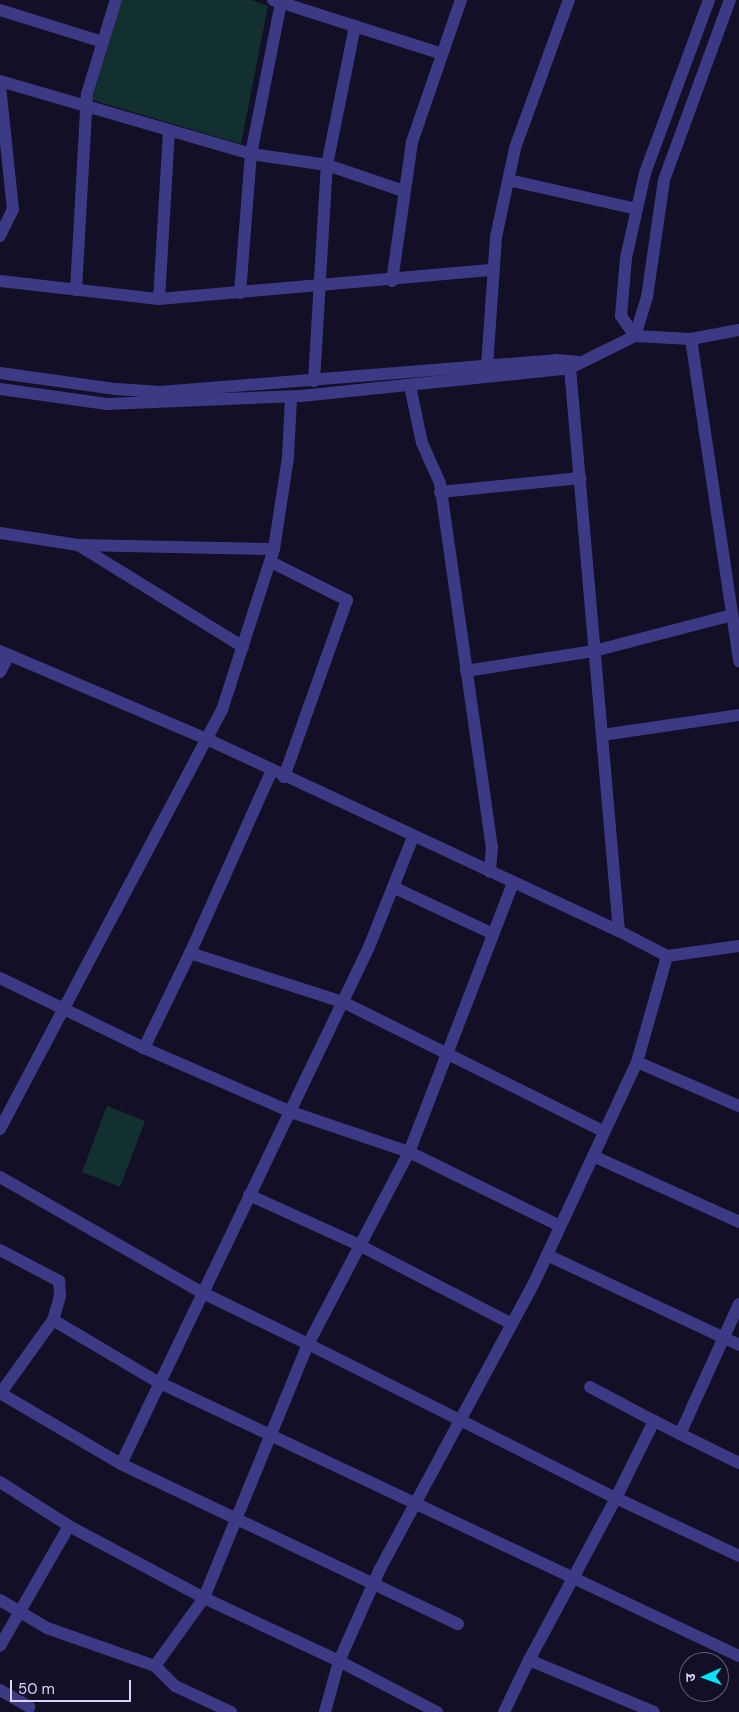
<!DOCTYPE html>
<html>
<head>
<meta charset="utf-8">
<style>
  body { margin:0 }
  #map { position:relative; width:739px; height:1712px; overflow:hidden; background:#130f26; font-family:"DM Sans","Noto Sans Devanagari",sans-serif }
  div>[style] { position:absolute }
  .green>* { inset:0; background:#12302f }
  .minor>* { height:12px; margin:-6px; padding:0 6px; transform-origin:6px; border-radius:6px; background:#3d3a85 }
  span { translate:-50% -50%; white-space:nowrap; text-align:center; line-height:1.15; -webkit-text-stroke:4.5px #130f26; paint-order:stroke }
  .north { position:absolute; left:679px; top:1652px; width:50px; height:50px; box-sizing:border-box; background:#130f26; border:1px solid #625e7d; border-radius:50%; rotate:268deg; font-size:14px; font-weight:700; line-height:20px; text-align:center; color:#d9d4ff }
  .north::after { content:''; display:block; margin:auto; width:18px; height:22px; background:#00e5ff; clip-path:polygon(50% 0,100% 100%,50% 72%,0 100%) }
  .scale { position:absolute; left:10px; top:1680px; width:121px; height:22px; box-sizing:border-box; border:2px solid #d9d4ff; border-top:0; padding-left:6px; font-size:15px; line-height:18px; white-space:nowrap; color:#d9d4ff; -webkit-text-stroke:4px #130f26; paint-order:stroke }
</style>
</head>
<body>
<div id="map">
  <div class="green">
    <i style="clip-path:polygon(122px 0,251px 0,268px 6px,241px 144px,92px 100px)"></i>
    <i style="clip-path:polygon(107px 1106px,145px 1121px,120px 1187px,82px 1172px)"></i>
  </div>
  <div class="minor">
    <i style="left:273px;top:0;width:177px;rotate:17.7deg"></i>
    <i style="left:0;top:10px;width:108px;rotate:17.3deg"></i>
    <i style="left:0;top:81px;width:261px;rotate:16.2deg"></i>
    <i style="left:251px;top:154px;width:77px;rotate:8.2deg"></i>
    <i style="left:327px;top:165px;width:81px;rotate:18.7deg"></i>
    <i style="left:0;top:86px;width:124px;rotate:84deg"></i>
    <i style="left:13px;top:209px;width:30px;rotate:116deg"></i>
    <i style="left:509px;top:180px;width:131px;rotate:12.8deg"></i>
    <i style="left:0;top:281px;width:160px;rotate:6.5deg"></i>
    <i style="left:159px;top:299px;width:335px;rotate:-5deg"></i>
    <i style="left:392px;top:281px;width:140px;rotate:-81.8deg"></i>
    <i style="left:412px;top:142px;width:150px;rotate:-71deg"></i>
    <i style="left:76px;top:290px;width:196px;rotate:-86.8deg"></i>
    <i style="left:87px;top:94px;width:98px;rotate:-72.9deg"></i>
    <i style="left:240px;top:293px;width:139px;rotate:-85.5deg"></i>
    <i style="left:251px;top:154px;width:154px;rotate:-78.8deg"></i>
    <i style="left:159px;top:299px;width:168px;rotate:-86.6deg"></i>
    <i style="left:635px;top:336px;width:24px;rotate:-125deg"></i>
    <i style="left:621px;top:316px;width:58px;rotate:-85.1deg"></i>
    <i style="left:626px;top:258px;width:87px;rotate:-77.4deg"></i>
    <i style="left:645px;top:173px;width:184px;rotate:-69.7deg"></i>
    <i style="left:635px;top:336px;width:41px;rotate:-72.9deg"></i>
    <i style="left:647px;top:297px;width:118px;rotate:-81.7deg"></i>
    <i style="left:664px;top:180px;width:192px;rotate:-69.9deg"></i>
    <i style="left:691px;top:339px;width:49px;rotate:-10.6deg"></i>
    <i style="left:487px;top:366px;width:129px;rotate:-86deg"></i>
    <i style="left:496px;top:237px;width:91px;rotate:-77.9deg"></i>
    <i style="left:515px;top:148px;width:158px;rotate:-70deg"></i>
    <i style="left:570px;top:368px;width:565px;rotate:85.03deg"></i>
    <i style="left:619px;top:931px;width:54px;rotate:27.5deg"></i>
    <i style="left:667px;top:956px;width:110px;rotate:105.8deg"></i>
    <i style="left:637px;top:1062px;width:111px;rotate:23.3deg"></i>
    <i style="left:0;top:373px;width:117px;rotate:7.9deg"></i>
    <i style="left:116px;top:389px;width:44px;rotate:3.9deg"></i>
    <i style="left:160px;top:392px;width:397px;rotate:-4.6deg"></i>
    <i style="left:556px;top:360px;width:21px;rotate:5deg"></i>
    <i style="left:314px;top:381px;width:216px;rotate:-86.6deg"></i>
    <i style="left:327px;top:165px;width:142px;rotate:-78.6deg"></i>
    <i style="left:410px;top:386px;width:58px;rotate:78.1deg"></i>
    <i style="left:422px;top:443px;width:44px;rotate:65.8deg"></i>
    <i style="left:440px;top:483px;width:368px;rotate:81.9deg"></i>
    <i style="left:492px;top:847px;width:25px;rotate:95deg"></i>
    <i style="left:0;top:389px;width:108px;rotate:8deg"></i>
    <i style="left:107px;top:404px;width:194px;rotate:-2.4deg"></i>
    <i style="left:301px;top:396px;width:270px;rotate:-5.9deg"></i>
    <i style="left:570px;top:368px;width:72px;rotate:-26.2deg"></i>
    <i style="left:635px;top:336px;width:56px;rotate:3.1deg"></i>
    <i style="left:691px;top:339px;width:326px;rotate:81.5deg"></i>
    <i style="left:440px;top:492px;width:141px;rotate:-5.7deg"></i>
    <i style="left:0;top:533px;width:79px;rotate:8.7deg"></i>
    <i style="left:78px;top:545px;width:194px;rotate:31.7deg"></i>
    <i style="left:78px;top:545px;width:196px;rotate:1.2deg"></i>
    <i style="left:271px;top:562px;width:85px;rotate:26.6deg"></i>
    <i style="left:347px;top:600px;width:188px;rotate:109.6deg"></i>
    <i style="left:0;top:651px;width:227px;rotate:23.1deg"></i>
    <i style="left:209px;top:740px;width:452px;rotate:25deg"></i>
    <i style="left:466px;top:671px;width:130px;rotate:-8.9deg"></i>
    <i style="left:594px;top:651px;width:143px;rotate:-14.6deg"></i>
    <i style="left:0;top:672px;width:19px;rotate:-62deg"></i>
    <i style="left:602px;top:735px;width:138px;rotate:-8.3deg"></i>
    <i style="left:272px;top:770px;width:201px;rotate:114.1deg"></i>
    <i style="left:190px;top:953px;width:161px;rotate:17.8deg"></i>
    <i style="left:343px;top:1002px;width:292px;rotate:26.4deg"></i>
    <i style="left:413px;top:837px;width:118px;rotate:111.8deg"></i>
    <i style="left:369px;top:947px;width:573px;rotate:115.63deg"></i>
    <i style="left:121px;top:1464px;width:373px;rotate:25.4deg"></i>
    <i style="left:513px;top:883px;width:288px;rotate:111.1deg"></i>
    <i style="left:409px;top:1152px;width:217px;rotate:117.7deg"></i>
    <i style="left:308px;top:1344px;width:344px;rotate:26.6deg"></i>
    <i style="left:616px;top:1498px;width:184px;rotate:118.2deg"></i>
    <i style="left:529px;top:1660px;width:135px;rotate:22.6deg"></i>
    <i style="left:393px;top:887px;width:108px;rotate:25.1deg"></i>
    <i style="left:190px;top:953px;width:106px;rotate:115.8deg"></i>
    <i style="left:144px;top:1048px;width:160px;rotate:23.5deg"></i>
    <i style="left:291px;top:1112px;width:125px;rotate:18.7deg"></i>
    <i style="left:409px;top:1152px;width:168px;rotate:26.1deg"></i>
    <i style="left:667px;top:956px;width:73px;rotate:-7.9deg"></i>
    <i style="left:0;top:978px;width:160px;rotate:25.9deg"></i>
    <i style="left:0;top:1129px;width:474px;rotate:-62.1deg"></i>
    <i style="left:222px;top:710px;width:169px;rotate:-72.1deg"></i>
    <i style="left:274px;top:549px;width:93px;rotate:-81.3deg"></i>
    <i style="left:288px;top:457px;width:60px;rotate:-87.1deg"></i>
    <i style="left:593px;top:1156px;width:160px;rotate:24.3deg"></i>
    <i style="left:0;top:1177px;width:232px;rotate:29.8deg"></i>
    <i style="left:201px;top:1292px;width:119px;rotate:25.9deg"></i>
    <i style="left:308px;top:1344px;width:274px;rotate:112.3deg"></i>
    <i style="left:204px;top:1598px;width:149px;rotate:25deg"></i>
    <i style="left:339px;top:1661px;width:53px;rotate:105.4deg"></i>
    <i style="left:249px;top:1195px;width:121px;rotate:24.4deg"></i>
    <i style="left:359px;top:1245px;width:172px;rotate:27.3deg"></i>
    <i style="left:0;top:1250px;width:67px;rotate:27.7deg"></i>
    <i style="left:59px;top:1281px;width:15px;rotate:86deg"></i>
    <i style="left:60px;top:1296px;width:25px;rotate:106deg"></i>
    <i style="left:53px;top:1320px;width:87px;rotate:125.7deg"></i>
    <i style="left:547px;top:1255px;width:212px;rotate:25.1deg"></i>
    <i style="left:739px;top:1304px;width:143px;rotate:114.4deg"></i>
    <i style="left:680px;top:1434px;width:29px;rotate:-153deg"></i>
    <i style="left:654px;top:1421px;width:86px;rotate:116.3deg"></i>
    <i style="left:616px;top:1498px;width:136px;rotate:25.2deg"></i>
    <i style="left:53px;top:1320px;width:122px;rotate:30.6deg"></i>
    <i style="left:158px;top:1382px;width:642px;rotate:25.25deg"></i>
    <i style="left:590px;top:1387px;width:72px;rotate:28deg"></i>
    <i style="left:0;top:1393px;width:140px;rotate:30.4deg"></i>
    <i style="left:680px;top:1434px;width:66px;rotate:26.2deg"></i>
    <i style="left:0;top:1482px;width:82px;rotate:32.5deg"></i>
    <i style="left:69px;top:1526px;width:138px;rotate:119.9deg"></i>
    <i style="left:69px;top:1526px;width:153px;rotate:28.1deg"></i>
    <i style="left:204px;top:1598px;width:84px;rotate:125.8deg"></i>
    <i style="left:0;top:1600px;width:55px;rotate:30.8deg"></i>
    <i style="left:47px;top:1628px;width:114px;rotate:19.4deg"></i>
    <i style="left:155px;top:1666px;width:28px;rotate:45deg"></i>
    <i style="left:175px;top:1686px;width:62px;rotate:24.9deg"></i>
    <i style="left:0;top:1690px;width:34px;rotate:30deg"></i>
    <i style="left:437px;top:1712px;width:110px;rotate:-152.5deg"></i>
    <i style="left:339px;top:1661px;width:101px;rotate:-66deg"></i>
    <i style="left:380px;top:1569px;width:323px;rotate:-61.7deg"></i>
    <i style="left:533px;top:1285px;width:246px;rotate:-65deg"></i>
    <i style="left:504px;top:1712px;width:58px;rotate:-64.3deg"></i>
  </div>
  <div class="north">उ</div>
  <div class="scale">50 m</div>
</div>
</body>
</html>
